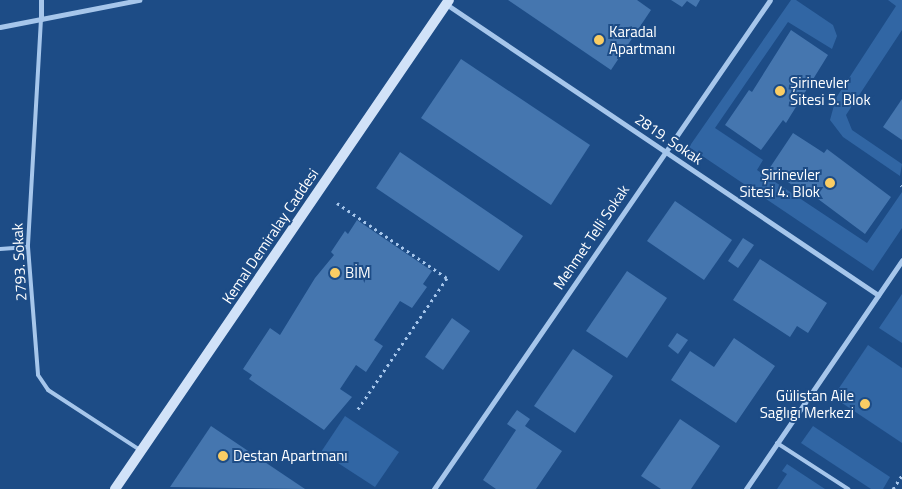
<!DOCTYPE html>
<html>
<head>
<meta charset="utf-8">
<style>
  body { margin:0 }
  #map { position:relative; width:902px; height:489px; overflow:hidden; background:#1d4c86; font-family:"Titillium Web",sans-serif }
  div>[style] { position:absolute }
  .green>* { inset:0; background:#3166a4 }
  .building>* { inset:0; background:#4576af }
  .path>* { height:3px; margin-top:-1.5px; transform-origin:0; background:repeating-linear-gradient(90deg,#a6c6eb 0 2.5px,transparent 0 6.5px) }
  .lane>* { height:4px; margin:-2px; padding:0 2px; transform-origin:2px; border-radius:2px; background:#a6c6eb }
  .street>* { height:5px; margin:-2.5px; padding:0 2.5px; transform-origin:2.5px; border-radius:2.5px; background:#a6c6eb }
  .secondary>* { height:10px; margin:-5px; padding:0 5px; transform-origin:5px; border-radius:5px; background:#d1e2f8 }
  .dots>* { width:14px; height:14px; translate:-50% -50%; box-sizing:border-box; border:2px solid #1d4c86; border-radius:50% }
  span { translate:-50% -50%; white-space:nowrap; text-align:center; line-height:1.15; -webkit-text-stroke:4px #1d4c86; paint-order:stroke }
  .poi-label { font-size:15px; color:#fff }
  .left { translate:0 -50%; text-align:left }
  .right { translate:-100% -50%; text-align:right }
  .street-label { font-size:15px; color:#fff }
</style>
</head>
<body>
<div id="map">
  <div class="green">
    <i style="clip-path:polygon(791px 0,796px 0,833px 25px,837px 36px,832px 49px,788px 22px,715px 128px,763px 160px,757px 170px,867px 243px,902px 192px,902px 228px,873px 271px,689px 147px)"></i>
    <i style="clip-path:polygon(888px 0,902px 0,902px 30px,846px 115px,852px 130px,902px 164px,900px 176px,843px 137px,830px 120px,836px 98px,896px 6px)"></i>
    <i style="clip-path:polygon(902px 294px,902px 343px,879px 328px)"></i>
    <i style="clip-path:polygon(868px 345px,902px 368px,902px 443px,833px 397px)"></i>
    <i style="clip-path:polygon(345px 416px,399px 452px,375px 487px,321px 452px)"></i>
    <i style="clip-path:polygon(813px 426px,890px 477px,883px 489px,871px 489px,801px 443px)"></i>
    <i style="clip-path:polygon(787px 464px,825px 489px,777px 489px,787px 474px,782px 471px)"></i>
  </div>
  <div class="building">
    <i style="clip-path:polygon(508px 0,637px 0,651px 10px,611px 70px)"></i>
    <i style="clip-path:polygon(671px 0,700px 0,696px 7px,687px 1px,682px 7px)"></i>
    <i style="clip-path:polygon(791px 30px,828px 55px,786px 123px,783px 120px,761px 150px,725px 125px,749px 90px,752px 92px)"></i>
    <i style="clip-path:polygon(461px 59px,590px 145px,551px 205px,421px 118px)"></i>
    <i style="clip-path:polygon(902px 99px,902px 140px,883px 127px)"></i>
    <i style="clip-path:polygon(793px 133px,824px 153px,827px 149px,891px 197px,865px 234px,806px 190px,804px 193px,769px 169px)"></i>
    <i style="clip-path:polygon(400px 152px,523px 236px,499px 271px,376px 188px)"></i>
    <i style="clip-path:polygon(675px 201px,732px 240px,704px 280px,647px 241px)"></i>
    <i style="clip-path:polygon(357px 220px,432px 271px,423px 284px,427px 287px,412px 308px,400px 301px,374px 340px,383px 346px,366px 372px,356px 365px,340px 389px,352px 397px,324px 430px,249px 379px,252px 375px,243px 369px,270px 328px,280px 335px,315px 278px,334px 255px,331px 252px,345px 231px,348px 234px)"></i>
    <i style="clip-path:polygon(743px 238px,754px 245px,738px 268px,728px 261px)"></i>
    <i style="clip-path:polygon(760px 259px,827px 303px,808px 333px,797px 326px,790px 337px,733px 300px)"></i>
    <i style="clip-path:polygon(627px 271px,667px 298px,627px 358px,586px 331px)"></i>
    <i style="clip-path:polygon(452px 318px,470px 331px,443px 370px,425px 357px)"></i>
    <i style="clip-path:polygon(677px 333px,688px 340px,678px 354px,668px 346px)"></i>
    <i style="clip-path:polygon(734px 338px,775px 366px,736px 423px,671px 380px,690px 351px,714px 367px)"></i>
    <i style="clip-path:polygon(573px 349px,613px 376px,575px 433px,534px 406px)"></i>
    <i style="clip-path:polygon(517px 410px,530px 419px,525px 426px,562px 451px,536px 489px,496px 489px,483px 480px,516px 430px,507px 424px)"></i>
    <i style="clip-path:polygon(680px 419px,720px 446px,691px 489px,661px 489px,641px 476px)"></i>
    <i style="clip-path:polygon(211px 426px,305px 489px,170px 487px)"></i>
  </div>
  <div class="path">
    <i style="left:901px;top:185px;width:1px;rotate:45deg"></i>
    <i style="left:337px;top:203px;width:133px;rotate:34.3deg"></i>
    <i style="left:447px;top:278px;width:162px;rotate:124.2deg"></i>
    <i style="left:893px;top:489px;width:17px;rotate:-57deg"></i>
  </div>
  <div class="lane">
    <i style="left:41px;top:19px;width:228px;rotate:93.3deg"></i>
    <i style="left:28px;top:247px;width:128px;rotate:85.5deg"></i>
    <i style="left:38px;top:375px;width:18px;rotate:56deg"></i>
    <i style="left:48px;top:390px;width:110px;rotate:33.1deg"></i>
    <i style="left:0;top:249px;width:28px;rotate:-4deg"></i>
    <i style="left:777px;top:443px;width:85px;rotate:32.9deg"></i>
  </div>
  <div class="street">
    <i style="left:446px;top:4px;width:521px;rotate:33.96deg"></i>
    <i style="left:41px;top:19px;width:19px;rotate:-90deg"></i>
    <i style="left:0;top:27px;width:142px;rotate:-11deg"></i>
    <i style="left:434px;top:489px;width:593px;rotate:-55.51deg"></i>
    <i style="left:746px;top:489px;width:277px;rotate:-55.7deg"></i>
  </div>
  <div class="secondary">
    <i style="left:115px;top:489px;width:592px;rotate:-55.67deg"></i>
  </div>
  <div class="dots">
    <i style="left:599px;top:40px;background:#facd64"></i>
    <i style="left:780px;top:91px;background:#facd64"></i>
    <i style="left:830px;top:183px;background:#facd64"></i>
    <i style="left:335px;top:273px;background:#facd64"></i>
    <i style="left:865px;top:404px;background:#facd64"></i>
    <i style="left:223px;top:456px;background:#facd64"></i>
  </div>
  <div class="poi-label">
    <span class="left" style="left:609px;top:40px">Karadal<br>Apartmanı</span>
    <span class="left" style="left:790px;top:91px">Şirinevler<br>Sitesi 5. Blok</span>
    <span class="right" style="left:820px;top:183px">Şirinevler<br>Sitesi 4. Blok</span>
    <span class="left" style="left:345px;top:273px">BİM</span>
    <span class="right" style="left:854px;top:404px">Gülistan Aile<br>Sağlığı Merkezi</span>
    <span class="left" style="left:233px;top:456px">Destan Apartmanı</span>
  </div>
  <div class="street-label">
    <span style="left:669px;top:139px;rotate:34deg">2819. Sokak</span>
    <span style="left:270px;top:236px;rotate:-56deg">Kemal Demiralay Caddesi</span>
    <span style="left:591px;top:237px;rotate:-56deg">Mehmet Telli Sokak</span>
    <span style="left:19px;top:262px;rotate:-93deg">2793. Sokak</span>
  </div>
</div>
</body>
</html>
